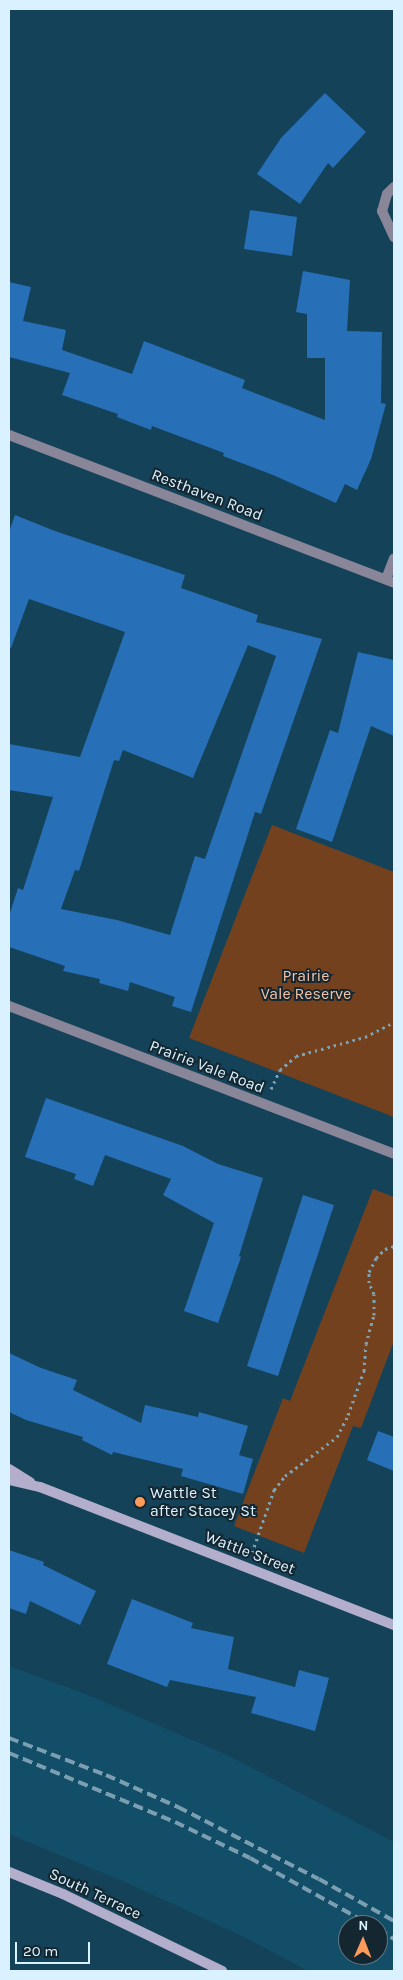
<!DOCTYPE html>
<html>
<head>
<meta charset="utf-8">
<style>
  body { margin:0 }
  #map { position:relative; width:403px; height:1980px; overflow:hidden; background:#144359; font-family:Karla,sans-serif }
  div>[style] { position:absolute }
  .built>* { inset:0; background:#124e67 }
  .green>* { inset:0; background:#74411f }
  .building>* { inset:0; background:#276fb6 }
  .path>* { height:3px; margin-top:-1.5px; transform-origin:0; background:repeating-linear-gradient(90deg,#7fa2b3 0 2.5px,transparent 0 6.5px) }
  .street>* { height:10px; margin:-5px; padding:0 5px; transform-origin:5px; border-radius:5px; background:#898699 }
  .secondary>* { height:10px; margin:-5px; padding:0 5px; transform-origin:5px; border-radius:5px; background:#b2aecc }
  .rail>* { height:4px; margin-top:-2px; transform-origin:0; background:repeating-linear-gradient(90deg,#7b9eb0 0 10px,transparent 0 15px) }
  .dots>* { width:14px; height:14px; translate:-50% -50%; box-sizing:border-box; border:2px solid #142731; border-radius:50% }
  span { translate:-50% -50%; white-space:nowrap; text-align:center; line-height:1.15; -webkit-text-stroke:4px #142731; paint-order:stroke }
  .street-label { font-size:16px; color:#daf2ff }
  .park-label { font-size:16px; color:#f2c3a8 }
  .poi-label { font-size:16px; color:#daf2ff }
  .left { translate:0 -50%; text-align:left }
  .frame { position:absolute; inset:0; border:10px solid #daf2ff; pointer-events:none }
  .north { position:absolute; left:338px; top:1915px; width:50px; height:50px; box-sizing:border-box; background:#142731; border:1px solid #637883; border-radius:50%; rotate:1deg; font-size:14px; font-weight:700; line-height:20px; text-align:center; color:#daf2ff }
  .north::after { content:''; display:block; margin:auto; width:18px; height:22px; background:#ff9b5a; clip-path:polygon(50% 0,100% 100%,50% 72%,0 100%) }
  .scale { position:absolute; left:15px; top:1942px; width:75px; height:22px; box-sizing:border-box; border:2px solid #daf2ff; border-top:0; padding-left:6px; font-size:15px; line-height:18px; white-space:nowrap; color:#daf2ff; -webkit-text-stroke:4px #142731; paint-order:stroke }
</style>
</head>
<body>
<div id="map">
  <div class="built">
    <i style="clip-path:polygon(evenodd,9px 1666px,88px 1695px,227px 1755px,394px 1842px,394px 1971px,308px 1971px,248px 1939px,134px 1886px,9px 1834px,9px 1666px,348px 1925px,378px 1925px,378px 1955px,348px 1955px,348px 1925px)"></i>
  </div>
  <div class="green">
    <i style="clip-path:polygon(272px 825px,394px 872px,394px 1117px,189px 1038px)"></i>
    <i style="clip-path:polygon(373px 1189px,394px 1197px,394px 1341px,361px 1428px,353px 1426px,304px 1553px,234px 1526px,283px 1398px,290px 1401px)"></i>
  </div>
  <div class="building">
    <i style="clip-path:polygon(325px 93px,366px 132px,333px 168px,328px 163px,300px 204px,257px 174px,281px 138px)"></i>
    <i style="clip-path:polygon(250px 210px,297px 217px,292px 256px,244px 249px)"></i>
    <i style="clip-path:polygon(303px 271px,350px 280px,347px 331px,382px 332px,381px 403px,386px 404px,371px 459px,357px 490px,345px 484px,336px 503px,273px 475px,223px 456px,224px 453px,152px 426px,151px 430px,117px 417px,118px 414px,62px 395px,70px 373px,9px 357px,9px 282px,31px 287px,23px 321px,66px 330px,62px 350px,132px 374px,144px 341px,245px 380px,242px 388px,325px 420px,325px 358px,307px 358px,307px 314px,296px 312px)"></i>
    <i style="clip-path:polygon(evenodd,15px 515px,55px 531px,185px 575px,181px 588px,258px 615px,256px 622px,322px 639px,261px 814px,255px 812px,191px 1012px,172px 1006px,175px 997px,130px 982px,128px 991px,99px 983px,100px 979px,63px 971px,65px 966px,9px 947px,9px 916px,18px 888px,23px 890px,53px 797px,9px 790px,9px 744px,80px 757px,125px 632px,29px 599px,11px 648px,9px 647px,9px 532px,15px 515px,248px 645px,276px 656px,205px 859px,195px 856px,170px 935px,117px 920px,61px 909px,75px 870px,79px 871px,114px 760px,119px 761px,123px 750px,193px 778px,248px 645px)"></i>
    <i style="clip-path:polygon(358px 652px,394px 660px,394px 736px,371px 726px,332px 842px,296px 829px,330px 730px,338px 733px)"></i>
    <i style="clip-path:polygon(46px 1098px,183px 1146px,218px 1164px,263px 1178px,239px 1256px,241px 1257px,218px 1323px,184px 1311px,214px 1223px,163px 1195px,171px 1179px,105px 1155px,93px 1186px,74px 1179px,76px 1174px,25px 1157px)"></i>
    <i style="clip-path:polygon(303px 1195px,334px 1205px,278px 1376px,247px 1366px)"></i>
    <i style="clip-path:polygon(9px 1353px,41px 1368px,77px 1380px,73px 1390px,141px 1423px,145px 1405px,198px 1417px,199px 1412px,248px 1426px,239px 1455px,253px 1459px,243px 1494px,181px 1476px,183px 1469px,113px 1452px,112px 1455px,82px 1440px,83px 1437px,26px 1420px,9px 1412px)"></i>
    <i style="clip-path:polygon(378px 1431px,394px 1437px,394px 1471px,367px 1460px)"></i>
    <i style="clip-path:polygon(9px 1550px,44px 1562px,43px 1565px,96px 1591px,80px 1625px,30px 1601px,26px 1614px,9px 1608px)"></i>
    <i style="clip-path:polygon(132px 1599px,193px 1623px,191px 1628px,234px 1637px,228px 1669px,295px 1687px,299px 1670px,329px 1678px,315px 1731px,251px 1713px,256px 1697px,170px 1680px,167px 1687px,107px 1664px)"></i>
  </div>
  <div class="path">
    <i style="left:271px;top:1089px;width:21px;rotate:-65deg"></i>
    <i style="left:280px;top:1070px;width:21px;rotate:-41deg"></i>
    <i style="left:296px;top:1056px;width:72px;rotate:-15.4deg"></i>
    <i style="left:365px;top:1037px;width:33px;rotate:-27deg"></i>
    <i style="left:252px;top:1553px;width:67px;rotate:-70.8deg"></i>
    <i style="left:274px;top:1490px;width:18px;rotate:-52deg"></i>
    <i style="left:285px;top:1476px;width:65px;rotate:-36.9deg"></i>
    <i style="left:337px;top:1437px;width:25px;rotate:-63deg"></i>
    <i style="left:348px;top:1415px;width:47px;rotate:-70deg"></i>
    <i style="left:364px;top:1371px;width:27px;rotate:-86deg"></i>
    <i style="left:366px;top:1344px;width:30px;rotate:-75deg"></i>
    <i style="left:374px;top:1315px;width:21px;rotate:-90deg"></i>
    <i style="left:374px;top:1294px;width:12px;rotate:-114deg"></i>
    <i style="left:369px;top:1283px;width:11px;rotate:-90deg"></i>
    <i style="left:369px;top:1272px;width:16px;rotate:-63deg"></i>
    <i style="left:376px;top:1258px;width:13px;rotate:-45deg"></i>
    <i style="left:385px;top:1249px;width:9px;rotate:-18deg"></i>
  </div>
  <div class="street">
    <i style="left:394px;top:187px;width:10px;rotate:135deg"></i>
    <i style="left:387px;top:194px;width:18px;rotate:106deg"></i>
    <i style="left:382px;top:211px;width:29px;rotate:65deg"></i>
    <i style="left:9px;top:435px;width:412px;rotate:21deg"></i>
    <i style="left:386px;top:579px;width:22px;rotate:-69deg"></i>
    <i style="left:9px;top:1006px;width:412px;rotate:21deg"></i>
  </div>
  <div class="secondary">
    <i style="left:9px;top:1469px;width:25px;rotate:32deg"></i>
    <i style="left:9px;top:1480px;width:32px;rotate:13deg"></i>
    <i style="left:40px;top:1487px;width:380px;rotate:21.3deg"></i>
    <i style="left:9px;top:1872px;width:58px;rotate:22.2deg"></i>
    <i style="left:63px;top:1894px;width:177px;rotate:25.8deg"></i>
  </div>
  <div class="rail">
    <i style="left:9px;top:1738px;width:104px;rotate:20.9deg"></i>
    <i style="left:106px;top:1775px;width:79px;rotate:24deg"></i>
    <i style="left:178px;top:1807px;width:158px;rotate:27.1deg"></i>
    <i style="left:319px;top:1879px;width:86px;rotate:29.2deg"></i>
    <i style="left:9px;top:1753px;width:180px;rotate:22.6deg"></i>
    <i style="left:175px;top:1822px;width:83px;rotate:25.6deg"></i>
    <i style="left:250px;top:1858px;width:138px;rotate:29deg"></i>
    <i style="left:378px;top:1929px;width:19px;rotate:32deg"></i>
  </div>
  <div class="dots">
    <i style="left:140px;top:1502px;background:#ff9b5a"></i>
  </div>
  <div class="street-label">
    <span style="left:207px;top:495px;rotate:21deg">Resthaven Road</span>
    <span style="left:207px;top:1067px;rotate:21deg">Prairie Vale Road</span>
    <span style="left:250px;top:1553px;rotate:21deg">Wattle Street</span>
    <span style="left:95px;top:1894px;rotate:25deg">South Terrace</span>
  </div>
  <div class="park-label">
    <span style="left:306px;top:985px">Prairie<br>Vale Reserve</span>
  </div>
  <div class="poi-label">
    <span class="left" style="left:150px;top:1502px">Wattle St<br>after Stacey St</span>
  </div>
  <div class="frame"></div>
  <div class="north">N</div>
  <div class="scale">20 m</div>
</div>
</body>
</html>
